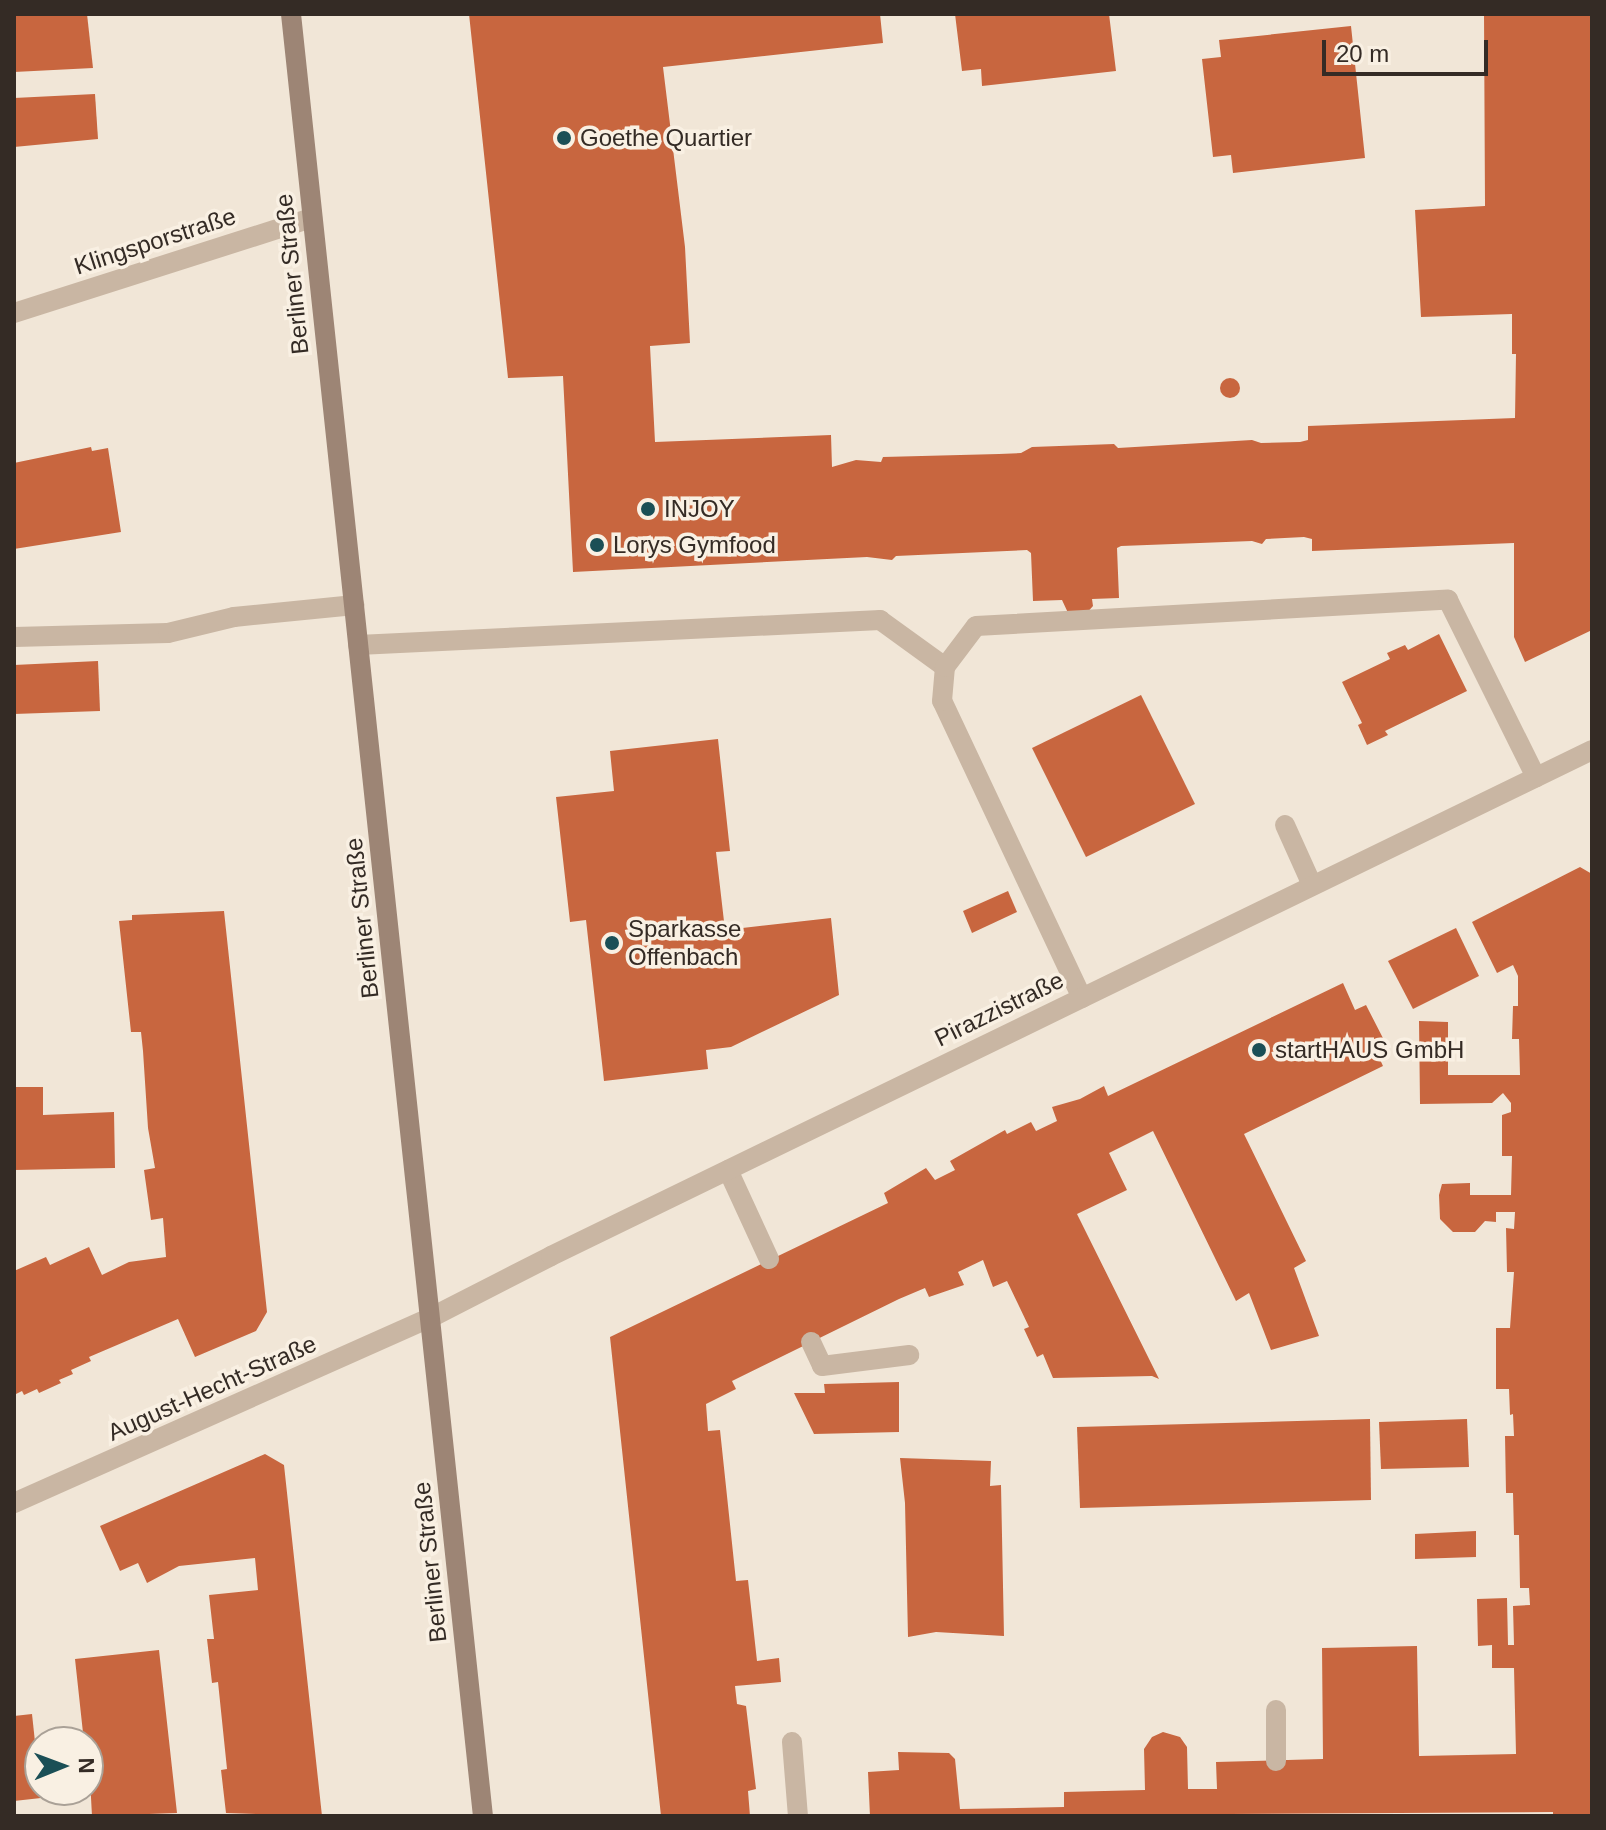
<!DOCTYPE html>
<html>
<head>
<meta charset="utf-8">
<style>
  body { margin:0 }
  #map { position:relative; width:1606px; height:1830px; overflow:hidden; background:#f1e6d7; font-family:Helvetica,sans-serif }
  div>[style] { position:absolute }
  .building>* { inset:0; background:#c8663f }
  .round { border-radius:50% }
  .lane>* { height:20px; margin:-10px; padding:0 10px; transform-origin:10px; border-radius:10px; background:#c9b6a3 }
  .street>* { height:20px; margin:-10px; padding:0 10px; transform-origin:10px; border-radius:10px; background:#c9b6a3 }
  .secondary>* { height:20px; margin:-10px; padding:0 10px; transform-origin:10px; border-radius:10px; background:#9d8575 }
  .dots>* { width:22px; height:22px; translate:-50% -50%; box-sizing:border-box; border:4px solid #f9f0e3; border-radius:50% }
  span { translate:-50% -50%; white-space:nowrap; text-align:center; line-height:1.15; -webkit-text-stroke:7px #f9f0e3; paint-order:stroke }
  .poi-label { font-size:24px; color:#342b25 }
  .left { translate:0 -50%; text-align:left }
  .street-label { font-size:24px; color:#342b25 }
  .frame { position:absolute; inset:0; border:16px solid #342b25; pointer-events:none }
  .north { position:absolute; left:24px; top:1726px; width:80px; height:80px; box-sizing:border-box; background:#f9f0e3; border:2px solid #aaa197; border-radius:50%; rotate:89deg; font-size:22px; font-weight:700; line-height:32px; text-align:center; color:#342b25 }
  .north::after { content:''; display:block; margin:auto; width:28px; height:36px; background:#1b4f56; clip-path:polygon(50% 0,100% 100%,50% 72%,0 100%) }
  .scale { position:absolute; left:1322px; top:40px; width:166px; height:36px; box-sizing:border-box; border:4px solid #342b25; border-top:0; padding-left:10px; font-size:24px; line-height:28px; white-space:nowrap; color:#342b25; -webkit-text-stroke:6px #f9f0e3; paint-order:stroke }
</style>
</head>
<body>
<div id="map">
  <div class="building">
    <i style="clip-path:polygon(14px 14px,87px 14px,93px 68px,14px 72px)"></i>
    <i style="clip-path:polygon(469px 14px,880px 14px,883px 43px,663px 67px,685px 247px,690px 343px,650px 346px,655px 442px,831px 435px,832px 467px,856px 460px,881px 462px,883px 457px,999px 454px,1021px 453px,1032px 447px,1114px 444px,1118px 448px,1252px 440px,1261px 443px,1300px 442px,1308px 440px,1308px 426px,1515px 418px,1516px 354px,1512px 354px,1512px 314px,1421px 317px,1415px 210px,1485px 206px,1484px 14px,1592px 14px,1592px 630px,1525px 662px,1514px 637px,1514px 543px,1312px 551px,1312px 539px,1304px 537px,1266px 539px,1262px 544px,1252px 541px,1121px 546px,1117px 548px,1119px 598px,1092px 599px,1093px 606px,1085px 615px,1069px 615px,1062px 600px,1033px 601px,1031px 553px,1027px 550px,896px 556px,892px 560px,867px 557px,573px 572px,563px 376px,508px 378px)"></i>
    <i style="clip-path:polygon(955px 14px,1109px 14px,1116px 71px,982px 86px,981px 69px,962px 71px)"></i>
    <i style="clip-path:polygon(1351px 26px,1365px 158px,1233px 173px,1231px 155px,1213px 157px,1202px 59px,1221px 57px,1219px 40px)"></i>
    <i style="clip-path:polygon(95px 94px,98px 139px,14px 147px,14px 98px)"></i>
    <i class="round" style="left:1220px;top:378px;width:20px;height:20px"></i>
    <i style="clip-path:polygon(91px 447px,92px 451px,108px 448px,121px 532px,14px 549px,14px 463px)"></i>
    <i style="clip-path:polygon(1439px 634px,1467px 691px,1385px 731px,1388px 735px,1367px 745px,1358px 725px,1362px 723px,1342px 682px,1390px 659px,1387px 653px,1405px 645px,1408px 650px)"></i>
    <i style="clip-path:polygon(98px 661px,100px 711px,14px 714px,14px 665px)"></i>
    <i style="clip-path:polygon(1141px 695px,1195px 804px,1086px 857px,1032px 748px)"></i>
    <i style="clip-path:polygon(718px 739px,730px 851px,716px 852px,725px 930px,831px 918px,839px 995px,731px 1047px,706px 1050px,708px 1069px,604px 1081px,586px 920px,570px 922px,556px 797px,614px 791px,610px 751px)"></i>
    <i style="clip-path:polygon(1580px 867px,1592px 874px,1592px 1816px,1553px 1816px,1553px 1812px,870px 1816px,868px 1772px,899px 1770px,898px 1752px,949px 1753px,955px 1759px,960px 1809px,1064px 1807px,1064px 1792px,1145px 1790px,1144px 1749px,1152px 1737px,1163px 1732px,1180px 1737px,1187px 1747px,1188px 1789px,1217px 1789px,1216px 1762px,1323px 1759px,1322px 1648px,1417px 1646px,1419px 1756px,1516px 1754px,1514px 1668px,1492px 1668px,1492px 1645px,1478px 1646px,1477px 1599px,1507px 1598px,1508px 1645px,1514px 1645px,1513px 1606px,1530px 1605px,1529px 1588px,1520px 1588px,1519px 1535px,1514px 1535px,1513px 1493px,1506px 1493px,1505px 1436px,1514px 1436px,1513px 1414px,1510px 1415px,1509px 1389px,1496px 1389px,1496px 1328px,1510px 1328px,1514px 1272px,1507px 1272px,1506px 1228px,1514px 1229px,1515px 1212px,1496px 1212px,1496px 1222px,1485px 1221px,1475px 1232px,1453px 1232px,1440px 1219px,1439px 1195px,1442px 1184px,1470px 1183px,1470px 1195px,1511px 1195px,1512px 1156px,1502px 1156px,1502px 1115px,1511px 1112px,1511px 1103px,1503px 1093px,1492px 1103px,1420px 1104px,1419px 1021px,1448px 1022px,1448px 1075px,1520px 1075px,1519px 1039px,1512px 1039px,1513px 1006px,1518px 1006px,1518px 976px,1513px 965px,1497px 973px,1472px 922px)"></i>
    <i style="clip-path:polygon(1008px 891px,1017px 912px,972px 933px,963px 911px)"></i>
    <i style="clip-path:polygon(224px 911px,267px 1312px,256px 1331px,195px 1357px,178px 1319px,89px 1357px,91px 1361px,71px 1370px,73px 1374px,59px 1380px,61px 1383px,39px 1393px,37px 1389px,24px 1395px,22px 1391px,14px 1395px,14px 1271px,46px 1257px,50px 1265px,89px 1247px,102px 1275px,129px 1262px,166px 1257px,163px 1218px,151px 1220px,144px 1170px,155px 1168px,148px 1128px,143px 1051px,141px 1032px,131px 1032px,119px 921px,132px 920px,132px 915px)"></i>
    <i style="clip-path:polygon(1456px 928px,1479px 976px,1413px 1009px,1388px 961px)"></i>
    <i style="clip-path:polygon(1343px 983px,1355px 1010px,1366px 1005px,1386px 1044px,1376px 1051px,1383px 1066px,1244px 1134px,1306px 1261px,1294px 1268px,1319px 1336px,1271px 1350px,1249px 1293px,1236px 1301px,1153px 1131px,1109px 1153px,1127px 1190px,1077px 1214px,1159px 1379px,1152px 1376px,1053px 1378px,1043px 1354px,1037px 1357px,1024px 1329px,1029px 1327px,1007px 1281px,993px 1287px,983px 1260px,958px 1272px,964px 1285px,929px 1297px,925px 1288px,899px 1299px,732px 1381px,736px 1389px,706px 1404px,708px 1431px,720px 1430px,736px 1581px,748px 1580px,757px 1661px,779px 1658px,781px 1682px,735px 1686px,737px 1704px,746px 1706px,756px 1789px,748px 1791px,750px 1816px,661px 1816px,610px 1337px,888px 1203px,884px 1193px,926px 1168px,935px 1180px,955px 1170px,950px 1161px,1005px 1130px,1007px 1134px,1031px 1122px,1036px 1131px,1057px 1121px,1052px 1107px,1080px 1099px,1104px 1086px,1108px 1096px)"></i>
    <i style="clip-path:polygon(14px 1087px,43px 1087px,43px 1115px,114px 1112px,115px 1168px,14px 1170px)"></i>
    <i style="clip-path:polygon(899px 1382px,899px 1432px,814px 1434px,794px 1393px,825px 1393px,824px 1384px)"></i>
    <i style="clip-path:polygon(1370px 1419px,1371px 1500px,1080px 1508px,1077px 1427px)"></i>
    <i style="clip-path:polygon(1467px 1419px,1469px 1467px,1381px 1469px,1379px 1422px)"></i>
    <i style="clip-path:polygon(265px 1454px,284px 1465px,322px 1816px,226px 1813px,221px 1770px,227px 1769px,218px 1682px,212px 1683px,207px 1639px,214px 1639px,209px 1595px,258px 1590px,255px 1558px,179px 1566px,147px 1583px,138px 1563px,120px 1571px,100px 1526px)"></i>
    <i style="clip-path:polygon(900px 1458px,991px 1461px,990px 1486px,1001px 1485px,1004px 1636px,936px 1632px,908px 1637px,905px 1503px)"></i>
    <i style="clip-path:polygon(1476px 1531px,1476px 1557px,1415px 1559px,1415px 1534px)"></i>
    <i style="clip-path:polygon(159px 1650px,177px 1813px,92px 1816px,88px 1742px,84px 1742px,75px 1659px)"></i>
    <i style="clip-path:polygon(32px 1714px,41px 1798px,14px 1801px,14px 1716px)"></i>
  </div>
  <div class="lane">
    <i style="left:14px;top:637px;width:154px;rotate:-1.5deg"></i>
    <i style="left:168px;top:633px;width:68px;rotate:-13.6deg"></i>
    <i style="left:234px;top:617px;width:121px;rotate:-5.7deg"></i>
    <i style="left:358px;top:645px;width:523px;rotate:-2.74deg"></i>
    <i style="left:880px;top:620px;width:80px;rotate:35.9deg"></i>
    <i style="left:1285px;top:825px;width:66px;rotate:65.8deg"></i>
    <i style="left:1082px;top:998px;width:328px;rotate:-115.2deg"></i>
    <i style="left:942px;top:701px;width:34px;rotate:-85deg"></i>
    <i style="left:945px;top:667px;width:51px;rotate:-52.9deg"></i>
    <i style="left:976px;top:626px;width:473px;rotate:-3.2deg"></i>
    <i style="left:1448px;top:600px;width:198px;rotate:63.6deg"></i>
    <i style="left:728px;top:1170px;width:98px;rotate:65.3deg"></i>
    <i style="left:811px;top:1342px;width:26px;rotate:65deg"></i>
    <i style="left:822px;top:1366px;width:88px;rotate:-7.2deg"></i>
    <i style="left:792px;top:1742px;width:74px;rotate:85.4deg"></i>
    <i style="left:1276px;top:1761px;width:51px;rotate:-90deg"></i>
  </div>
  <div class="street">
    <i style="left:14px;top:313px;width:313px;rotate:-17.7deg"></i>
    <i style="left:14px;top:1503px;width:455px;rotate:-24deg"></i>
    <i style="left:430px;top:1318px;width:136px;rotate:-27.1deg"></i>
    <i style="left:551px;top:1256px;width:1157px;rotate:-25.92deg"></i>
  </div>
  <div class="secondary">
    <i style="left:291px;top:14px;width:1812px;rotate:83.92deg"></i>
  </div>
  <div class="dots">
    <i style="left:564px;top:138px;background:#1b4f56"></i>
    <i style="left:648px;top:509px;background:#1b4f56"></i>
    <i style="left:597px;top:545px;background:#1b4f56"></i>
    <i style="left:612px;top:943px;background:#1b4f56"></i>
    <i style="left:1259px;top:1050px;background:#1b4f56"></i>
  </div>
  <div class="poi-label">
    <span class="left" style="left:580px;top:138px">Goethe Quartier</span>
    <span class="left" style="left:664px;top:509px">INJOY</span>
    <span class="left" style="left:613px;top:545px">Lorys Gymfood</span>
    <span class="left" style="left:628px;top:943px">Sparkasse<br>Offenbach</span>
    <span class="left" style="left:1275px;top:1050px">startHAUS GmbH</span>
  </div>
  <div class="street-label">
    <span style="left:155px;top:241px;rotate:-18deg">Klingsporstraße</span>
    <span style="left:292px;top:274px;rotate:-96deg">Berliner Straße</span>
    <span style="left:362px;top:918px;rotate:-96deg">Berliner Straße</span>
    <span style="left:999px;top:1009px;rotate:-26deg">Pirazzistraße</span>
    <span style="left:212px;top:1388px;rotate:-24deg">August-Hecht-Straße</span>
    <span style="left:430px;top:1562px;rotate:-96deg">Berliner Straße</span>
  </div>
  <div class="frame"></div>
  <div class="north">N</div>
  <div class="scale">20 m</div>
</div>
</body>
</html>
